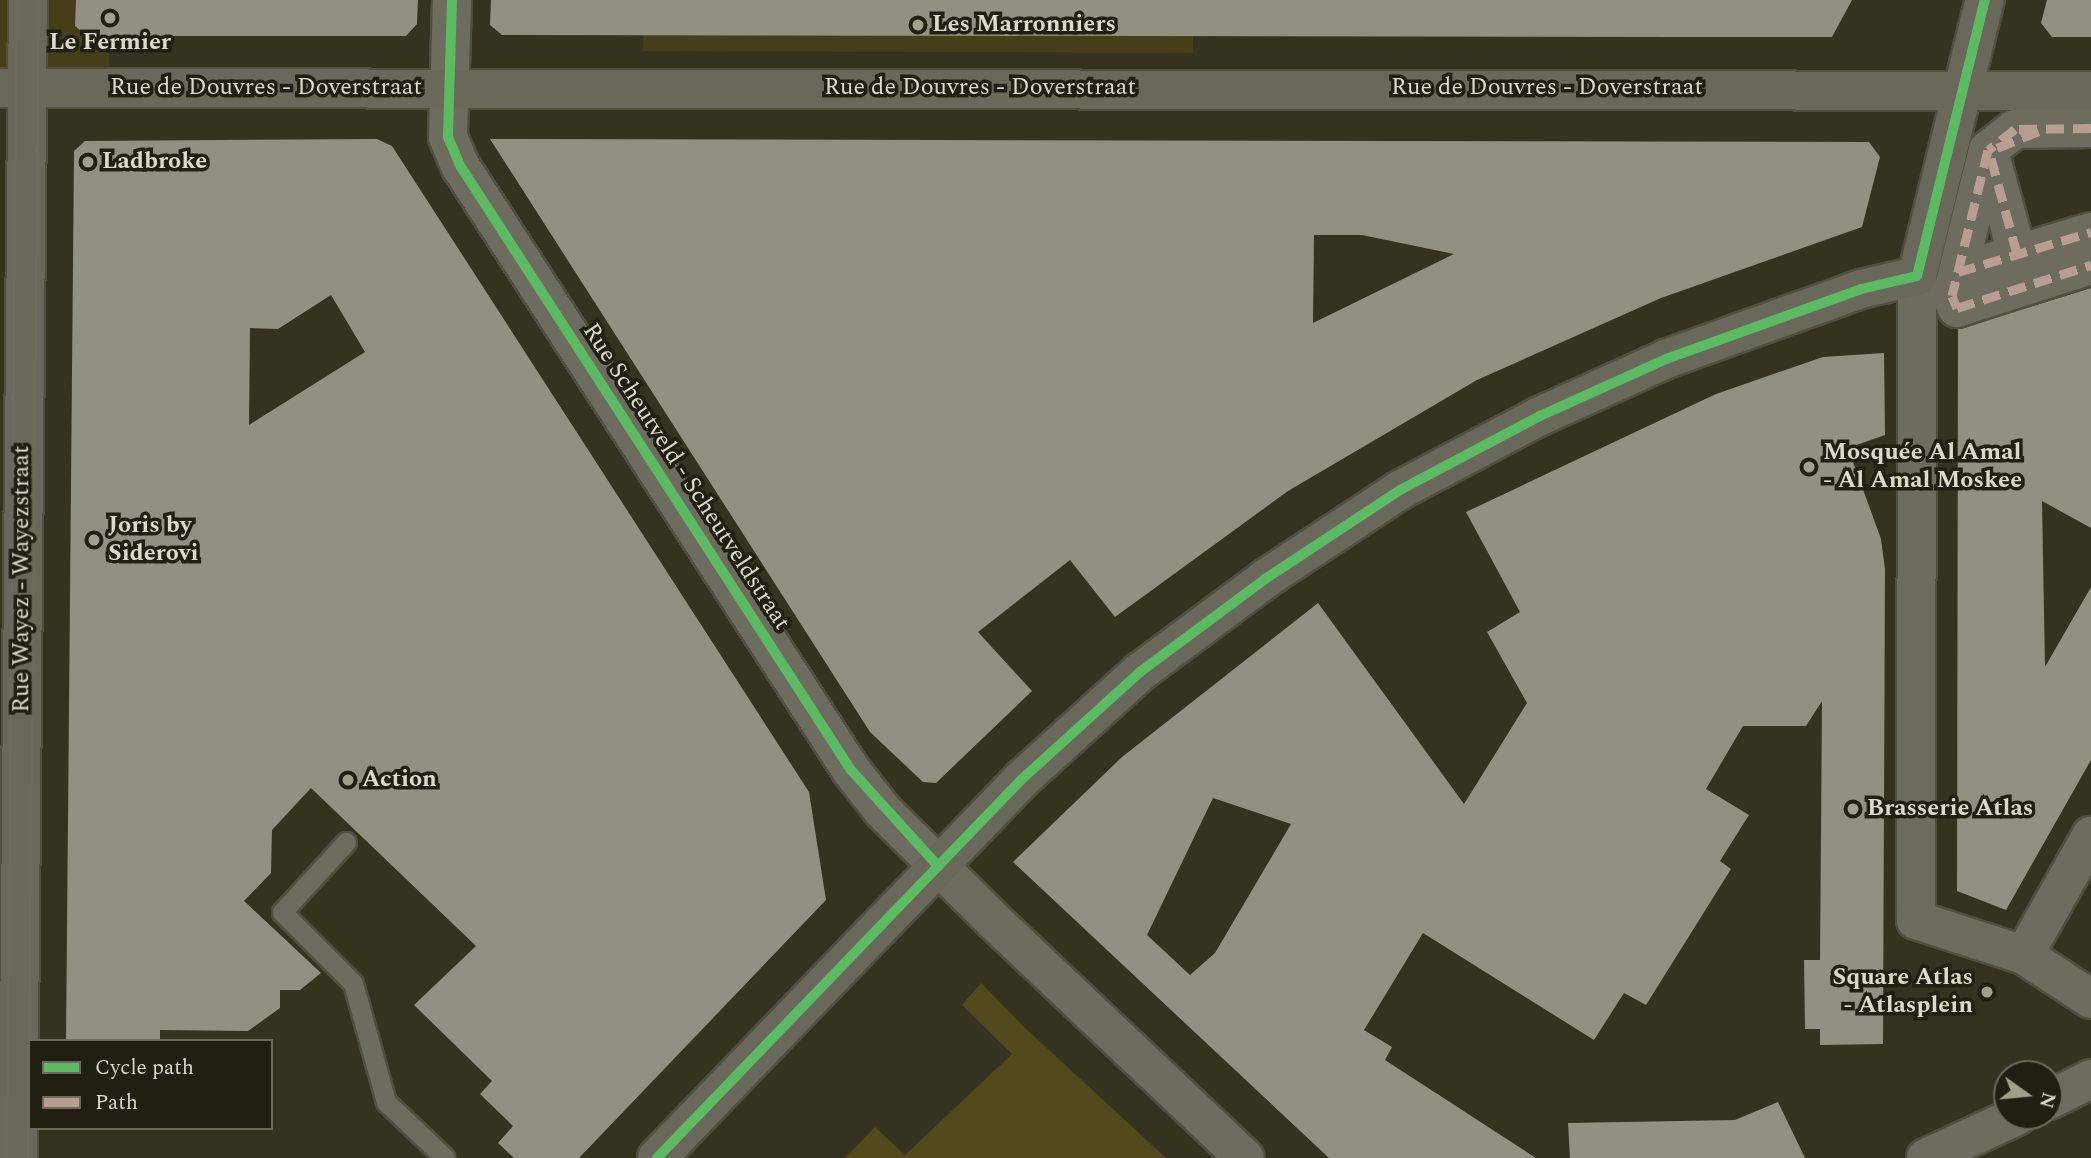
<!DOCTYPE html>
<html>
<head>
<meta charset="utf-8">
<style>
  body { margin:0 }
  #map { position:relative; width:2091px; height:1158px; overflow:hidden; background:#35321f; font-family:Spectral,serif }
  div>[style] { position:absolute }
  .built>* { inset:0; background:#453e18 }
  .green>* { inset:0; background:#524a1c }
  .building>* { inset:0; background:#929080 }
  .roads { filter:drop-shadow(2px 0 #514f40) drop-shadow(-2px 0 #514f40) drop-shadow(0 2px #514f40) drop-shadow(0 -2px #514f40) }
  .lane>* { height:19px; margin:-9.5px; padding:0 9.5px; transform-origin:9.5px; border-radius:9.5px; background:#6e6c5e }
  .street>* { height:38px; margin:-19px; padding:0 19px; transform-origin:19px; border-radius:19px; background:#6e6c5e }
  .secondary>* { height:38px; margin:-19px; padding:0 19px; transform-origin:19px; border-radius:19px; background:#69685b }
  .tram>* { height:2px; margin:-1px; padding:0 1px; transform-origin:1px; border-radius:1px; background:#6d6b5d }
  .quiet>* { height:9px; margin-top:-4.5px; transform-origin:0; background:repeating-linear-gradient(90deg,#b99d93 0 18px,transparent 0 27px) }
  .cycleway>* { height:10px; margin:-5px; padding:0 5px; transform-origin:5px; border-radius:5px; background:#5cba63 }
  .dots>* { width:19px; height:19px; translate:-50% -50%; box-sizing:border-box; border:4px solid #211f11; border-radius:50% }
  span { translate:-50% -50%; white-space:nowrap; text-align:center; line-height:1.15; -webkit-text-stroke:7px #211f11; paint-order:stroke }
  .poi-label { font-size:24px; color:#dddac8; font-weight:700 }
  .left { translate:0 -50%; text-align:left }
  .right { translate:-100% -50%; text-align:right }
  .street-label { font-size:24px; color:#dddac8 }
  .legend { position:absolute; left:28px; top:1039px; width:245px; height:91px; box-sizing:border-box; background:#211f11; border:2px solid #6c6a5a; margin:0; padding:9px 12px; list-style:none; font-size:21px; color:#dddac8 }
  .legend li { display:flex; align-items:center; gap:14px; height:35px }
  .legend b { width:35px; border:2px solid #6c6a5a }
  .north { position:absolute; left:1993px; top:1060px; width:70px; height:70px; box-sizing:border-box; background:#211f11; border:2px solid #6c6a5a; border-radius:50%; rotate:105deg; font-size:19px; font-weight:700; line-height:28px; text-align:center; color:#dddac8 }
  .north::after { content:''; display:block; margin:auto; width:24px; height:32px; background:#a29f8d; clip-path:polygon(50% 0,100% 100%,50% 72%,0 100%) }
</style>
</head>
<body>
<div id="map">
  <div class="built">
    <i style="clip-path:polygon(0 0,109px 0,109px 71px,0 74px)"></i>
    <i style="clip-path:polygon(644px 0,1193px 0,1193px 53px,643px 51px)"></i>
  </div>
  <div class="green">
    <i style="clip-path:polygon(981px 983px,1024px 1027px,1166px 1158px,845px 1158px,875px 1127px,905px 1155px,1012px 1054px,962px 1005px)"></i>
  </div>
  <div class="building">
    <i style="clip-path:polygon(76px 0,418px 0,417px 24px,406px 36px,87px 36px,75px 26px)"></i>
    <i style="clip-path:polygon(491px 0,1852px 0,1832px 37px,1680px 37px,502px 35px,490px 25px)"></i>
    <i style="clip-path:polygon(2047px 0,2091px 0,2091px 37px,2052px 37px,2041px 23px)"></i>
    <i style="clip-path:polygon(evenodd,377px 139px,392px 146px,809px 792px,826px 900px,579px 1158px,514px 1158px,498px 1143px,513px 1126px,480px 1094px,492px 1081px,414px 1005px,476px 946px,311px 788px,272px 830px,271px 873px,244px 901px,321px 973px,300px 990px,280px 990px,280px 1008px,248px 1031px,160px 1030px,160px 1041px,66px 1041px,74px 151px,85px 141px,377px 139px,331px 295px,365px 352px,249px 425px,250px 328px,278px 329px,331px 295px)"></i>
    <i style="clip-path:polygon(evenodd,490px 139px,1869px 142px,1880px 157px,1862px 227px,1661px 298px,1477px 380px,1288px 491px,1115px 617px,1070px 560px,978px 632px,1032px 691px,936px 783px,923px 782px,870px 732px,490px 139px,1314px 235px,1362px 235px,1454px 254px,1313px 323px,1314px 235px)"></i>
    <i style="clip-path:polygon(2091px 288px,2091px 528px,2042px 501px,2045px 667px,2091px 587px,2091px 760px,2006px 910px,1957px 891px,1958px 329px)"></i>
    <i style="clip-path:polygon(evenodd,1884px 353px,1885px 435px,1848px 448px,1881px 539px,1885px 569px,1883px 1044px,1820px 1045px,1820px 1029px,1805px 1029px,1804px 960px,1820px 960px,1822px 701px,1806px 726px,1743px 726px,1706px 789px,1749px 815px,1720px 861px,1731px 869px,1646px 1005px,1624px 993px,1594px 1040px,1423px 933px,1364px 1030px,1392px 1047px,1385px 1060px,1536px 1158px,1329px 1158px,1013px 862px,1122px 757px,1318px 603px,1464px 804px,1527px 703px,1487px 632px,1520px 612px,1466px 512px,1716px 394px,1823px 357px,1884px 353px,1213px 798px,1291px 824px,1215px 953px,1190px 975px,1147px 935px,1213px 798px)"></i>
    <i style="clip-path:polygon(1778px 1102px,1805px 1158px,1570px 1158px,1568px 1123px,1735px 1120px)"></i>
  </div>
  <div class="roads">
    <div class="lane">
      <i style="left:346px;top:842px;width:95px;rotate:132.4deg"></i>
      <i style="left:282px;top:912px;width:100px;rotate:45deg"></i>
      <i style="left:353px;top:983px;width:123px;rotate:74.5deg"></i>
      <i style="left:386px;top:1102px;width:81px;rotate:43.5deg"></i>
    </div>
    <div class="street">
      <i style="left:452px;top:0;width:137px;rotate:91.7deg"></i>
      <i style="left:448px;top:137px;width:33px;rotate:67deg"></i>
      <i style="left:461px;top:167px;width:718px;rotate:57.11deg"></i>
      <i style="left:851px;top:770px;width:52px;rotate:52deg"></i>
      <i style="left:883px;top:811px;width:156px;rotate:44.7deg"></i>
      <i style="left:994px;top:921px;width:345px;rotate:43.4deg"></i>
      <i style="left:2091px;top:128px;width:76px;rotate:179.2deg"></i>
      <i style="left:2015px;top:129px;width:34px;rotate:142deg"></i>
      <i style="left:1988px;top:150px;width:150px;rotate:103.9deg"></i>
      <i style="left:1952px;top:296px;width:13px;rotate:67deg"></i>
      <i style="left:1957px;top:308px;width:141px;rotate:-17.8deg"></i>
      <i style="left:1991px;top:158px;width:99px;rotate:74.8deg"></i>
      <i style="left:1958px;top:272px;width:139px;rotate:-16.7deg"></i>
      <i style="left:1917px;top:276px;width:644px;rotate:90.09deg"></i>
      <i style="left:1916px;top:920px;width:114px;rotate:18deg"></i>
      <i style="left:2024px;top:955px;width:80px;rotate:33.3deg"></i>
      <i style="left:2024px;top:955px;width:137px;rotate:-60.6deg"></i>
      <i style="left:2049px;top:1100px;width:47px;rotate:-26.6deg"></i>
      <i style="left:1926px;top:1158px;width:100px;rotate:-24.8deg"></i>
    </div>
    <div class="secondary">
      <i style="left:0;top:88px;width:2091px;rotate:0.08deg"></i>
      <i style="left:18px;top:1158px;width:1158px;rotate:-89.51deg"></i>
      <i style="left:657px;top:1158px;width:526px;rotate:-46.08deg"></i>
      <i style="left:1022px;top:779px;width:159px;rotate:-42.2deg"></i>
      <i style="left:1140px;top:672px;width:156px;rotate:-36.6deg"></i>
      <i style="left:1265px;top:579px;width:162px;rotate:-33.4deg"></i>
      <i style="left:1400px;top:490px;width:158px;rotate:-27.9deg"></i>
      <i style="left:1540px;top:416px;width:138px;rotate:-24.3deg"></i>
      <i style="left:1666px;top:359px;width:207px;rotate:-19.7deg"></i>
      <i style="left:1861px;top:289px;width:57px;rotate:-13.1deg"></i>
      <i style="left:1917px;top:276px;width:284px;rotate:-76.2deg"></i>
    </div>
  </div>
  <div class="tram">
    <i style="left:7px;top:1158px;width:1158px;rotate:-89.51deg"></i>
    <i style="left:28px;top:1158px;width:1158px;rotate:-89.46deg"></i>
  </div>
  <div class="quiet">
    <i style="left:2091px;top:128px;width:76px;rotate:179.2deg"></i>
    <i style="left:2015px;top:129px;width:34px;rotate:142deg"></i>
    <i style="left:1988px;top:150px;width:150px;rotate:103.9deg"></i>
    <i style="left:1952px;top:296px;width:13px;rotate:67deg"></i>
    <i style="left:1957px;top:308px;width:141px;rotate:-17.8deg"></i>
    <i style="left:1997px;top:148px;width:45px;rotate:-22deg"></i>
    <i style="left:1991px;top:158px;width:99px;rotate:74.8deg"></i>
    <i style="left:1958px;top:272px;width:139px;rotate:-16.7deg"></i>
  </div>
  <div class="cycleway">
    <i style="left:452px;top:0;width:137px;rotate:91.7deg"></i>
    <i style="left:448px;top:137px;width:33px;rotate:67deg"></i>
    <i style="left:461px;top:167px;width:718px;rotate:57.11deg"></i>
    <i style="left:851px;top:770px;width:130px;rotate:47.8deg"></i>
    <i style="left:657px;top:1158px;width:526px;rotate:-46.08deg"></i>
    <i style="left:1022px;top:779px;width:159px;rotate:-42.2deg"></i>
    <i style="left:1140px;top:672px;width:156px;rotate:-36.6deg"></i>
    <i style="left:1265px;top:579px;width:162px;rotate:-33.4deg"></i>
    <i style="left:1400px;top:490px;width:158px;rotate:-27.9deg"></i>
    <i style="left:1540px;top:416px;width:138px;rotate:-24.3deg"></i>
    <i style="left:1666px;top:359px;width:207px;rotate:-19.7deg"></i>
    <i style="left:1861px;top:289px;width:57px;rotate:-13.1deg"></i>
    <i style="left:1917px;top:276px;width:284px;rotate:-76.2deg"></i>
  </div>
  <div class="dots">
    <i style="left:110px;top:18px;background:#a29f8d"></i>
    <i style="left:918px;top:25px;background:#a29f8d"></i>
    <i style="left:88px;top:162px;background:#a29f8d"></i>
    <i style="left:1809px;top:467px;background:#a29f8d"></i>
    <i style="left:94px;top:540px;background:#a29f8d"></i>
    <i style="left:348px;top:780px;background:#a29f8d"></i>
    <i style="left:1853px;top:809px;background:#a29f8d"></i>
    <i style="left:1987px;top:992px;background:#a29f8d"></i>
  </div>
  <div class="poi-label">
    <span class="left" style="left:932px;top:25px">Les Marronniers</span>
    <span style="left:110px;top:43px">Le Fermier</span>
    <span class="left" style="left:102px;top:162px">Ladbroke</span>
    <span class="left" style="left:1823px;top:467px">Mosquée Al Amal<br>- Al Amal Moskee</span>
    <span class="left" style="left:108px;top:540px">Joris by<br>Siderovi</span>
    <span class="left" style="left:362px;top:780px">Action</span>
    <span class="left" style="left:1867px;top:809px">Brasserie Atlas</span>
    <span class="right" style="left:1973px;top:992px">Square Atlas<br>- Atlasplein</span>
  </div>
  <div class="street-label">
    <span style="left:266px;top:88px">Rue de Douvres - Doverstraat</span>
    <span style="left:980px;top:88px">Rue de Douvres - Doverstraat</span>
    <span style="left:1547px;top:88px">Rue de Douvres - Doverstraat</span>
    <span style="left:686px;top:477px;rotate:57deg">Rue Scheutveld - Scheutveldstraat</span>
    <span style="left:22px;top:579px;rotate:-90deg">Rue Wayez - Wayezstraat</span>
  </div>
  <ul class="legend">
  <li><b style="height:9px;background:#5cba63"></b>Cycle path</li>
  <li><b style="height:9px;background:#b99d93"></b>Path</li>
  </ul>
  <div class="north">N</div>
</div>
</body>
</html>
